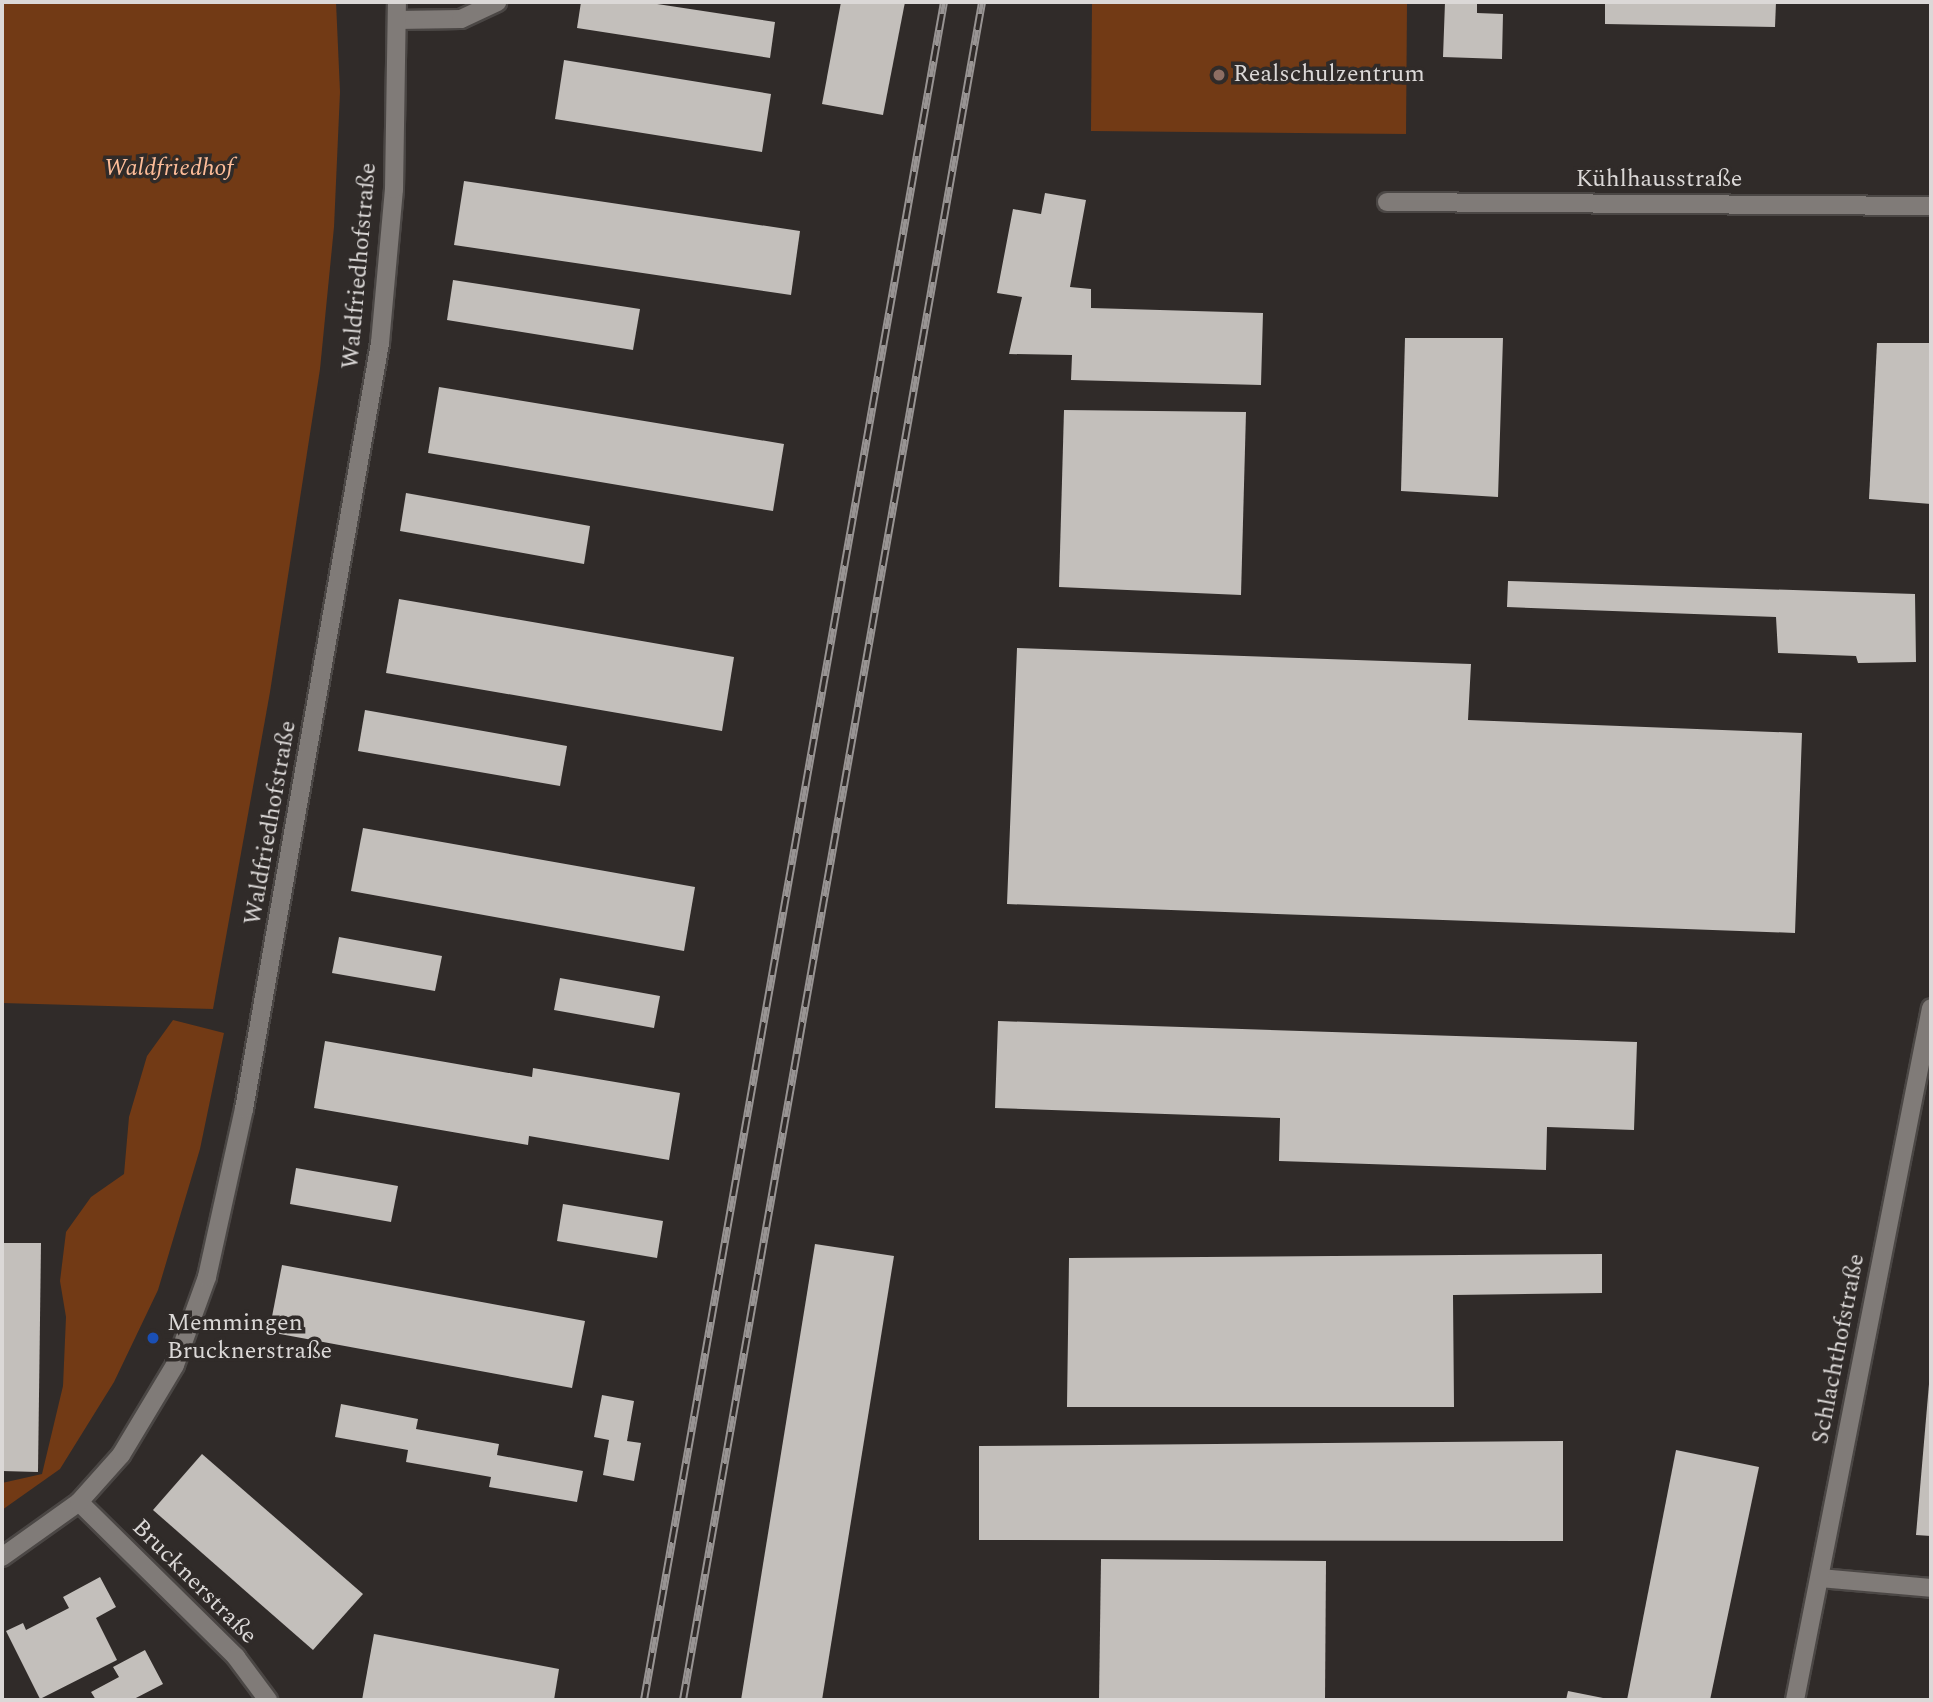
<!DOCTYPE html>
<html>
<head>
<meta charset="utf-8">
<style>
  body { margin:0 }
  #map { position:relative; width:1933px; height:1702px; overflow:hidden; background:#302b29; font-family:Spectral,serif }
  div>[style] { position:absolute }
  .green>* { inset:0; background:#723a15 }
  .building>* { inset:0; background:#c3bfbb }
  .roads { filter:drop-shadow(2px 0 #4b4745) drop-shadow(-2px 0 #4b4745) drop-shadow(0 2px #4b4745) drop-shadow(0 -2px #4b4745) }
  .minor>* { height:18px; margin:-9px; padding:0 9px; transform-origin:9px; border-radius:9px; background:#807b78 }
  .rail>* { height:8px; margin-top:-4px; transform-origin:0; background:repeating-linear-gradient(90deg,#302b29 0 16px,#989493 0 32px); box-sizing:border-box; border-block:2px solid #989493 }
  .dots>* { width:19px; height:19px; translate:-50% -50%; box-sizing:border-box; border:4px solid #302b29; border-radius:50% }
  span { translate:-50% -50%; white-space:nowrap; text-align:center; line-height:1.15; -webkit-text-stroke:7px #302b29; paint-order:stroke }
  .poi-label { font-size:24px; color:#dbd8d7 }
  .left { translate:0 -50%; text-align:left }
  .park-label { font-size:24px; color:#febd99; font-style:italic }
  .street-label { font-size:24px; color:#dbd8d7 }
  .frame { position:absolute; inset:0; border:4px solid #dbd8d7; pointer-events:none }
</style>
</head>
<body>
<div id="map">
  <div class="green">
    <i style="clip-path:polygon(2px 2px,336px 2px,340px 92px,334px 227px,320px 369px,270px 692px,213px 1009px,2px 1003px)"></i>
    <i style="clip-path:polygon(1092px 2px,1407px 2px,1406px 134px,1091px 131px)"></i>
    <i style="clip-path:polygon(173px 1020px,224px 1033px,200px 1149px,158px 1290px,114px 1382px,60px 1469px,2px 1510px,2px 1483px,42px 1474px,63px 1386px,66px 1317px,60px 1281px,66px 1232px,91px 1197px,124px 1174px,129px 1117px,147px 1056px)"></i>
  </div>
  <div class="building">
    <i style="clip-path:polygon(581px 2px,644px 2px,775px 22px,770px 58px,577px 28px)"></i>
    <i style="clip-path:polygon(841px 2px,905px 2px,883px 115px,822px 104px)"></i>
    <i style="clip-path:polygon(1445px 2px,1477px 2px,1477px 13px,1503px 14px,1502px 59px,1443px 57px)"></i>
    <i style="clip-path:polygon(1605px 2px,1776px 2px,1775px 27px,1605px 24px)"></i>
    <i style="clip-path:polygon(564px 60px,771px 94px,762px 152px,555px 119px)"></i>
    <i style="clip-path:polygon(464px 181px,800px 231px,791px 295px,454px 245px)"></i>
    <i style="clip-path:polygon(1045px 193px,1086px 200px,1070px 287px,1091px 289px,1091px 308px,1263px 313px,1261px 385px,1071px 380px,1072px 355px,1009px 354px,1022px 297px,997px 293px,1013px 209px,1041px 214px)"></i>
    <i style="clip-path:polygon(453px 280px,640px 309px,633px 350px,447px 320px)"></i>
    <i style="clip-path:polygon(1405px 338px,1503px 338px,1498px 497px,1401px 491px)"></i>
    <i style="clip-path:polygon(1877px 343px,1931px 343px,1931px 504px,1869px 499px)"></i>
    <i style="clip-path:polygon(439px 387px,784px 444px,773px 511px,428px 453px)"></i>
    <i style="clip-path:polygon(1064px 410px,1246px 412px,1241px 595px,1059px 587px)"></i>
    <i style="clip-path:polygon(406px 493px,590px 526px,584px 564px,400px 531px)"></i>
    <i style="clip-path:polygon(1508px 581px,1915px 594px,1916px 662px,1858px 663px,1856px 656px,1778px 653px,1776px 617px,1507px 607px)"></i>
    <i style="clip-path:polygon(399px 599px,734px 657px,722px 731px,386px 673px)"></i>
    <i style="clip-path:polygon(1017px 648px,1471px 664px,1468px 720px,1802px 733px,1795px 933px,1007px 904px)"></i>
    <i style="clip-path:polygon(365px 710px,567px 746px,560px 786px,358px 751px)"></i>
    <i style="clip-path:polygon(363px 828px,695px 887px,684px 951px,351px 891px)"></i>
    <i style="clip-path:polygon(339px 937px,442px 956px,435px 991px,332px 973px)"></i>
    <i style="clip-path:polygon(560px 978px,660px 996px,654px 1028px,554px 1010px)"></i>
    <i style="clip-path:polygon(998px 1021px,1637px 1042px,1634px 1130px,1547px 1127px,1546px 1170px,1279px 1161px,1280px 1118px,995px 1108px)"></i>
    <i style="clip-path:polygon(325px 1041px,532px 1077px,533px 1068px,680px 1093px,669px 1160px,529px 1136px,528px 1145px,314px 1108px)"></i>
    <i style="clip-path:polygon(296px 1168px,398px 1186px,391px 1222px,290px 1204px)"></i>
    <i style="clip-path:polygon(563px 1204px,663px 1221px,657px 1258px,557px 1241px)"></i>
    <i style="clip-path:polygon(2px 1243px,41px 1243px,38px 1472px,2px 1471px)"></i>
    <i style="clip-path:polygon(815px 1244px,894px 1256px,822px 1700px,741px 1700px)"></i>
    <i style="clip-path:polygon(1602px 1254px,1602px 1293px,1453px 1295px,1454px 1407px,1067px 1407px,1069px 1258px)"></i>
    <i style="clip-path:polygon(282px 1265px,585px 1321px,572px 1388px,269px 1332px)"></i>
    <i style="clip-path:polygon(1929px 1384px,1931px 1384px,1931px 1536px,1916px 1535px)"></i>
    <i style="clip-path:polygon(602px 1395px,634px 1401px,627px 1441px,641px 1443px,634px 1481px,603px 1475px,609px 1440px,594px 1437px)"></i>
    <i style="clip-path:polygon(341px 1404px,418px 1419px,416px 1429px,499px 1444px,497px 1455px,583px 1471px,577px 1502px,489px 1487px,491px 1477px,406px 1462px,408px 1450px,335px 1437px)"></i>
    <i style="clip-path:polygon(1563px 1441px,1563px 1541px,979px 1540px,979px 1446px)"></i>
    <i style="clip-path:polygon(1676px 1450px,1759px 1467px,1710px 1700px,1627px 1700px)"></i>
    <i style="clip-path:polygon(202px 1454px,363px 1594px,313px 1650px,153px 1510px)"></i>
    <i style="clip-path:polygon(1101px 1559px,1326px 1561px,1325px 1700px,1099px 1700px)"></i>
    <i style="clip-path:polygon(100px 1577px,116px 1607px,96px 1618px,117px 1660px,40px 1699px,6px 1631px,23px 1623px,26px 1630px,69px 1608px,63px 1597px)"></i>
    <i style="clip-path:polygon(374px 1634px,559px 1669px,554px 1700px,362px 1700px)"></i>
    <i style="clip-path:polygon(145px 1650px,163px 1684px,132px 1700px,96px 1700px,91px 1692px,119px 1677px,113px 1667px)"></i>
    <i style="clip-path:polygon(1568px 1691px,1608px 1699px,1608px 1700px,1566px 1700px)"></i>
  </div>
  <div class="roads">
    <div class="minor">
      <i style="left:397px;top:20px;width:64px;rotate:-0.9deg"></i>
      <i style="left:461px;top:19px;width:40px;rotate:-25deg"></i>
      <i style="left:1387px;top:202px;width:544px;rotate:0.42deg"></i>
      <i style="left:79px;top:1502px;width:221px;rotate:44.6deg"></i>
      <i style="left:236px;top:1657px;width:54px;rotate:53.3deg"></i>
      <i style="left:2px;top:1557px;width:95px;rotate:-35.5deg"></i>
      <i style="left:79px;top:1502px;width:63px;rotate:-48.2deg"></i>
      <i style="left:121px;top:1455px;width:105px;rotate:-59deg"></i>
      <i style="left:175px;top:1365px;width:94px;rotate:-70deg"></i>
      <i style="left:207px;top:1277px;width:172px;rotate:-77.6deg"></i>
      <i style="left:244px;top:1109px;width:778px;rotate:-79.93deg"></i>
      <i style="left:380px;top:343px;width:155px;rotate:-84.8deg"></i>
      <i style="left:394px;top:189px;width:187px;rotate:-89.1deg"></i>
      <i style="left:1820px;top:1578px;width:111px;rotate:5.1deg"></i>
      <i style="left:1795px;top:1700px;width:705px;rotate:-78.88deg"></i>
    </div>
  </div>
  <div class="rail">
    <i style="left:644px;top:1700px;width:1724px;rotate:-79.98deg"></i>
    <i style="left:683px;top:1700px;width:1724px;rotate:-80.01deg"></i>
  </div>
  <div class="dots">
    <i style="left:1219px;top:75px;background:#8d6e63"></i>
    <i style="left:153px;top:1338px;background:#1a4fb4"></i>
  </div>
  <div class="poi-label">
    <span class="left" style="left:1233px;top:75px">Realschulzentrum</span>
    <span class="left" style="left:167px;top:1338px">Memmingen<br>Brucknerstraße</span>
  </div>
  <div class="park-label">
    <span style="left:169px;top:169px">Waldfriedhof</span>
  </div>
  <div class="street-label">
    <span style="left:1659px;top:180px">Kühlhausstraße</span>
    <span style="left:360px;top:266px;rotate:-85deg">Waldfriedhofstraße</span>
    <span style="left:271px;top:823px;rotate:-80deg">Waldfriedhofstraße</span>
    <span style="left:1839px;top:1349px;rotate:-79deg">Schlachthofstraße</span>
    <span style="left:194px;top:1582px;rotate:45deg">Brucknerstraße</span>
  </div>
  <div class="frame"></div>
</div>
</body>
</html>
